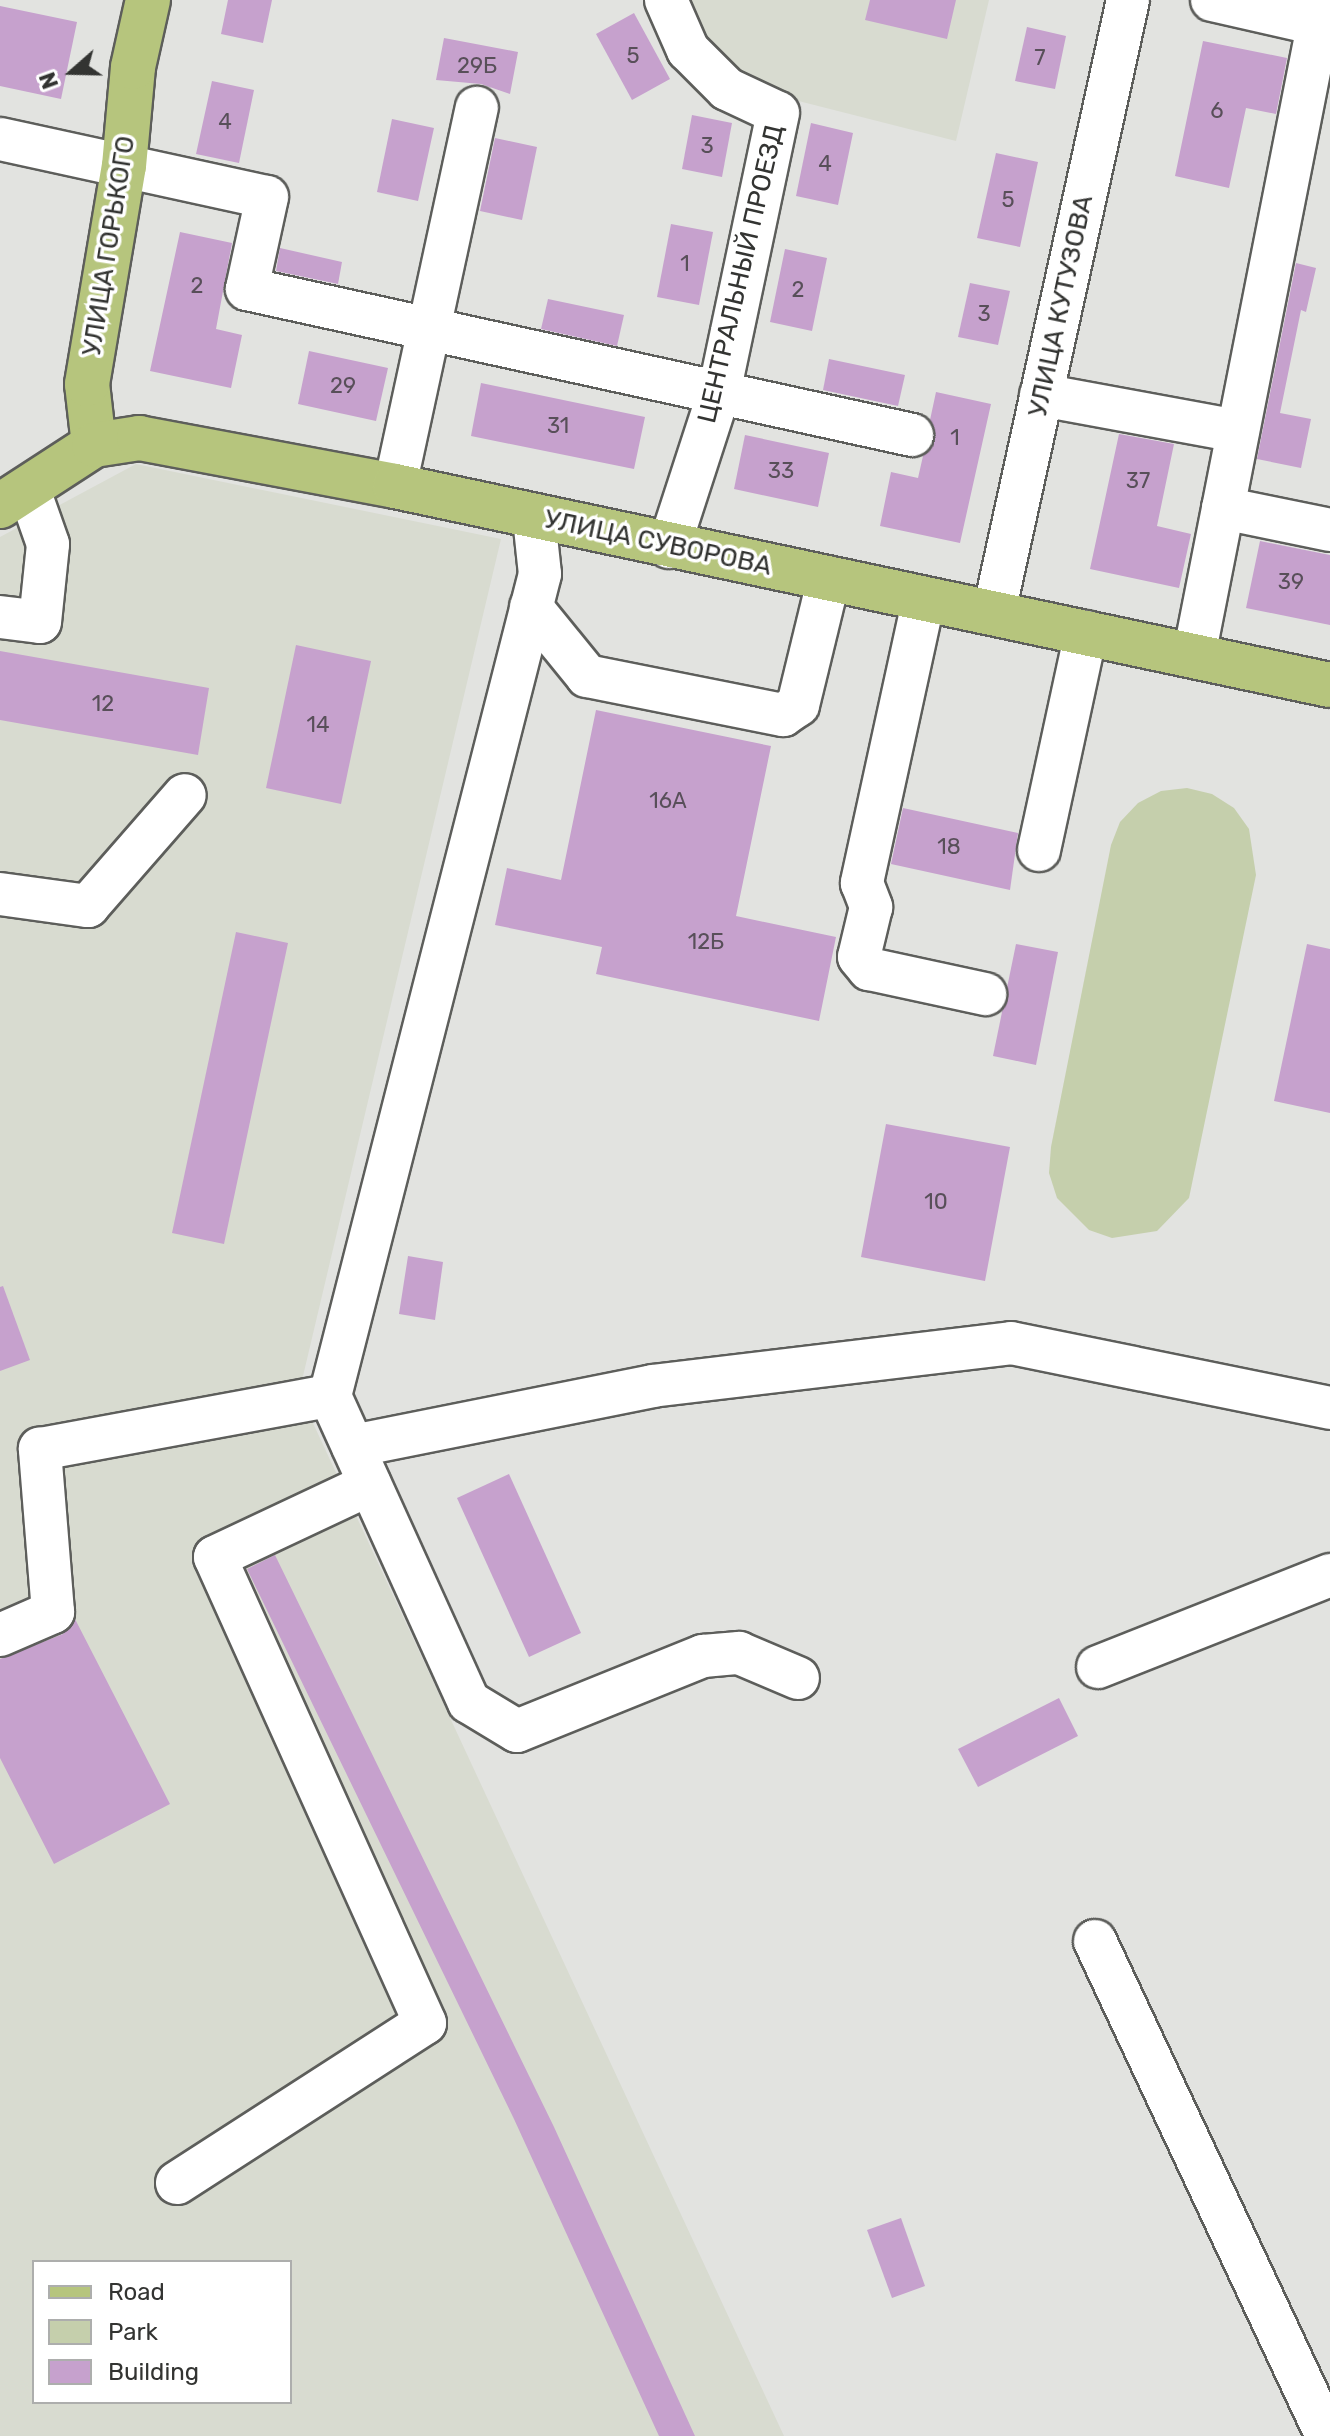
<!DOCTYPE html>
<html>
<head>
<meta charset="utf-8">
<style>
  body { margin:0 }
  #map { position:relative; width:1330px; height:2436px; overflow:hidden; background:#e2e3e0; font-family:Rubik,sans-serif }
  div>[style] { position:absolute }
  .built>* { inset:0; background:#d8dbd0 }
  .green>* { inset:0; background:#c5cfac }
  .building>* { inset:0; background:#c6a1cd }
  .roads { filter:drop-shadow(2px 0 #5d5e5b) drop-shadow(-2px 0 #5d5e5b) drop-shadow(0 2px #5d5e5b) drop-shadow(0 -2px #5d5e5b) }
  .minor>* { height:42px; margin:-21px; padding:0 21px; transform-origin:21px; border-radius:21px; background:#fff }
  .major>* { height:44px; margin:-22px; padding:0 22px; transform-origin:22px; border-radius:22px; background:#b6c57d }
  span { translate:-50% -50%; white-space:nowrap; text-align:center; line-height:1.15; -webkit-text-stroke:7px #fff; paint-order:stroke }
  .number-label { font-size:22px; color:#584f59 }
  .number-label span { -webkit-text-stroke-width:0 }
  .street-label { font-size:26px; color:#333432 }
  .legend { position:absolute; left:32px; top:2260px; width:260px; height:144px; box-sizing:border-box; background:#fff; border:2px solid #adaead; margin:0; padding:10px 14px; list-style:none; font-size:24px; color:#333432 }
  .legend li { display:flex; align-items:center; gap:16px; height:40px }
  .legend b { width:40px; border:2px solid #adaead }
  .north { position:absolute; left:32px; top:32px; width:80px; height:80px; -webkit-text-stroke:6px #fff; paint-order:stroke; rotate:250deg; font-size:22px; font-weight:700; line-height:32px; text-align:center; color:#333432 }
  .north::after { content:''; display:block; margin:auto; width:28px; height:36px; background:#333432; clip-path:polygon(50% 0,100% 100%,50% 72%,0 100%) }
</style>
</head>
<body>
<div id="map">
  <div class="built">
    <i style="clip-path:polygon(678px 0,989px 0,956px 141px,767px 93px,718px 58px)"></i>
    <i style="clip-path:polygon(evenodd,136px 464px,501px 539px,299px 1393px,784px 2436px,0 2436px,0 537px,136px 464px,34px 2262px,290px 2262px,290px 2402px,34px 2402px,34px 2262px)"></i>
  </div>
  <div class="green">
    <i style="clip-path:polygon(1187px 788px,1212px 794px,1234px 808px,1249px 829px,1256px 875px,1189px 1198px,1157px 1231px,1112px 1238px,1089px 1230px,1057px 1198px,1049px 1173px,1051px 1147px,1111px 845px,1120px 822px,1138px 803px,1161px 791px)"></i>
  </div>
  <div class="building">
    <i style="clip-path:polygon(228px 0,272px 0,263px 43px,221px 34px)"></i>
    <i style="clip-path:polygon(870px 0,956px 0,947px 39px,865px 20px)"></i>
    <i style="clip-path:polygon(0 6px,77px 22px,61px 99px,0 86px)"></i>
    <i style="clip-path:polygon(634px 13px,670px 79px,632px 100px,596px 34px)"></i>
    <i style="clip-path:polygon(1027px 27px,1066px 36px,1055px 89px,1015px 81px)"></i>
    <i style="clip-path:polygon(444px 38px,518px 52px,510px 94px,481px 84px,436px 80px)"></i>
    <i style="clip-path:polygon(1203px 41px,1287px 58px,1276px 114px,1246px 108px,1229px 188px,1175px 176px)"></i>
    <i style="clip-path:polygon(212px 81px,254px 90px,239px 163px,196px 154px)"></i>
    <i style="clip-path:polygon(692px 115px,732px 123px,722px 177px,682px 169px)"></i>
    <i style="clip-path:polygon(392px 119px,434px 128px,418px 201px,377px 192px)"></i>
    <i style="clip-path:polygon(811px 123px,853px 133px,838px 205px,796px 196px)"></i>
    <i style="clip-path:polygon(495px 138px,537px 147px,522px 220px,480px 211px)"></i>
    <i style="clip-path:polygon(996px 153px,1038px 162px,1020px 247px,977px 238px)"></i>
    <i style="clip-path:polygon(671px 224px,713px 232px,699px 305px,657px 297px)"></i>
    <i style="clip-path:polygon(180px 232px,232px 243px,216px 329px,242px 335px,231px 388px,150px 371px)"></i>
    <i style="clip-path:polygon(280px 248px,342px 262px,338px 284px,276px 271px)"></i>
    <i style="clip-path:polygon(785px 249px,827px 258px,812px 331px,770px 322px)"></i>
    <i style="clip-path:polygon(1296px 263px,1316px 268px,1306px 312px,1301px 310px,1280px 413px,1311px 419px,1301px 468px,1257px 459px)"></i>
    <i style="clip-path:polygon(970px 283px,1010px 291px,998px 345px,958px 337px)"></i>
    <i style="clip-path:polygon(548px 299px,624px 315px,617px 346px,541px 329px)"></i>
    <i style="clip-path:polygon(309px 351px,388px 368px,376px 421px,298px 404px)"></i>
    <i style="clip-path:polygon(829px 359px,905px 375px,898px 406px,823px 390px)"></i>
    <i style="clip-path:polygon(481px 383px,645px 417px,634px 469px,471px 436px)"></i>
    <i style="clip-path:polygon(936px 392px,991px 404px,960px 543px,880px 526px,891px 472px,918px 478px,923px 456px,935px 441px,930px 420px)"></i>
    <i style="clip-path:polygon(1119px 434px,1174px 444px,1157px 526px,1191px 534px,1179px 588px,1090px 569px)"></i>
    <i style="clip-path:polygon(745px 435px,829px 453px,818px 507px,734px 489px)"></i>
    <i style="clip-path:polygon(1260px 541px,1330px 555px,1330px 625px,1246px 608px)"></i>
    <i style="clip-path:polygon(296px 645px,371px 661px,341px 804px,266px 788px)"></i>
    <i style="clip-path:polygon(0 651px,209px 688px,198px 755px,0 720px)"></i>
    <i style="clip-path:polygon(596px 710px,771px 746px,736px 916px,836px 937px,819px 1021px,596px 974px,602px 947px,495px 925px,507px 868px,561px 880px)"></i>
    <i style="clip-path:polygon(903px 808px,1018px 833px,1010px 890px,891px 864px)"></i>
    <i style="clip-path:polygon(236px 932px,288px 943px,224px 1244px,172px 1233px)"></i>
    <i style="clip-path:polygon(1016px 944px,1058px 952px,1036px 1065px,993px 1056px)"></i>
    <i style="clip-path:polygon(1307px 944px,1330px 949px,1330px 1113px,1274px 1101px)"></i>
    <i style="clip-path:polygon(886px 1124px,1010px 1147px,985px 1281px,861px 1257px)"></i>
    <i style="clip-path:polygon(408px 1256px,443px 1262px,435px 1320px,399px 1314px)"></i>
    <i style="clip-path:polygon(3px 1286px,30px 1360px,0 1371px,0 1287px)"></i>
    <i style="clip-path:polygon(509px 1474px,581px 1633px,529px 1657px,457px 1498px)"></i>
    <i style="clip-path:polygon(275px 1555px,554px 2127px,695px 2436px,659px 2436px,514px 2119px,247px 1569px)"></i>
    <i style="clip-path:polygon(75px 1619px,170px 1804px,54px 1864px,0 1758px,0 1659px,63px 1634px)"></i>
    <i style="clip-path:polygon(1059px 1698px,1078px 1736px,978px 1787px,958px 1749px)"></i>
    <i style="clip-path:polygon(901px 2218px,925px 2286px,892px 2298px,867px 2230px)"></i>
  </div>
  <div class="roads">
    <div class="minor">
      <i style="left:666px;top:0;width:55px;rotate:66.3deg"></i>
      <i style="left:688px;top:50px;width:55px;rotate:45deg"></i>
      <i style="left:727px;top:89px;width:56px;rotate:25.2deg"></i>
      <i style="left:778px;top:113px;width:286px;rotate:101.9deg"></i>
      <i style="left:719px;top:393px;width:162px;rotate:108deg"></i>
      <i style="left:1212px;top:0;width:109px;rotate:12.8deg"></i>
      <i style="left:0;top:139px;width:273px;rotate:12.3deg"></i>
      <i style="left:267px;top:197px;width:94px;rotate:102.3deg"></i>
      <i style="left:247px;top:289px;width:681px;rotate:12.38deg"></i>
      <i style="left:1041px;top:395px;width:200px;rotate:10.4deg"></i>
      <i style="left:395px;top:486px;width:387px;rotate:-77.8deg"></i>
      <i style="left:1223px;top:508px;width:109px;rotate:11.6deg"></i>
      <i style="left:534px;top:518px;width:56px;rotate:83.9deg"></i>
      <i style="left:540px;top:574px;width:848px;rotate:104.33deg"></i>
      <i style="left:330px;top:1396px;width:336px;rotate:65.6deg"></i>
      <i style="left:469px;top:1702px;width:56px;rotate:31.1deg"></i>
      <i style="left:517px;top:1731px;width:201px;rotate:-22deg"></i>
      <i style="left:703px;top:1656px;width:36px;rotate:-5deg"></i>
      <i style="left:739px;top:1653px;width:64px;rotate:23deg"></i>
      <i style="left:924px;top:598px;width:292px;rotate:102.3deg"></i>
      <i style="left:862px;top:883px;width:26px;rotate:69deg"></i>
      <i style="left:871px;top:907px;width:51px;rotate:103.5deg"></i>
      <i style="left:859px;top:957px;width:16px;rotate:50deg"></i>
      <i style="left:869px;top:969px;width:119px;rotate:12.2deg"></i>
      <i style="left:531px;top:607px;width:89px;rotate:50.9deg"></i>
      <i style="left:587px;top:676px;width:200px;rotate:11.3deg"></i>
      <i style="left:783px;top:715px;width:18px;rotate:-34deg"></i>
      <i style="left:798px;top:705px;width:131px;rotate:-76.3deg"></i>
      <i style="left:994px;top:612px;width:626px;rotate:-77.65deg"></i>
      <i style="left:0;top:617px;width:40px;rotate:7.1deg"></i>
      <i style="left:40px;top:622px;width:78px;rotate:-84.1deg"></i>
      <i style="left:48px;top:544px;width:57px;rotate:-109.4deg"></i>
      <i style="left:1194px;top:656px;width:669px;rotate:-78.87deg"></i>
      <i style="left:1039px;top:850px;width:223px;rotate:-77.8deg"></i>
      <i style="left:0;top:894px;width:89px;rotate:7.8deg"></i>
      <i style="left:88px;top:906px;width:147px;rotate:-48.9deg"></i>
      <i style="left:353px;top:1446px;width:305px;rotate:-11.3deg"></i>
      <i style="left:652px;top:1386px;width:362px;rotate:-6.8deg"></i>
      <i style="left:1011px;top:1343px;width:326px;rotate:11.5deg"></i>
      <i style="left:0;top:1635px;width:58px;rotate:-23.5deg"></i>
      <i style="left:53px;top:1612px;width:164px;rotate:-94.6deg"></i>
      <i style="left:40px;top:1449px;width:295px;rotate:-10.4deg"></i>
      <i style="left:1098px;top:1667px;width:250px;rotate:-21.6deg"></i>
      <i style="left:1095px;top:1941px;width:547px;rotate:64.89deg"></i>
      <i style="left:177px;top:2183px;width:295px;rotate:-32.8deg"></i>
      <i style="left:425px;top:2023px;width:511px;rotate:-114.26deg"></i>
      <i style="left:215px;top:1557px;width:171px;rotate:-25.2deg"></i>
    </div>
    <div class="major">
      <i style="left:94px;top:445px;width:61px;rotate:-96.5deg"></i>
      <i style="left:87px;top:384px;width:221px;rotate:-80.4deg"></i>
      <i style="left:124px;top:166px;width:99px;rotate:-84.8deg"></i>
      <i style="left:133px;top:67px;width:69px;rotate:-77.4deg"></i>
      <i style="left:0;top:506px;width:112px;rotate:-33deg"></i>
      <i style="left:94px;top:445px;width:46px;rotate:-8.8deg"></i>
      <i style="left:139px;top:438px;width:260px;rotate:10.6deg"></i>
      <i style="left:395px;top:486px;width:956px;rotate:12.02deg"></i>
    </div>
  </div>
  <div class="number-label">
    <span style="left:633px;top:56px">5</span>
    <span style="left:1040px;top:58px">7</span>
    <span style="left:477px;top:66px">29Б</span>
    <span style="left:1217px;top:111px">6</span>
    <span style="left:225px;top:122px">4</span>
    <span style="left:707px;top:146px">3</span>
    <span style="left:825px;top:164px">4</span>
    <span style="left:1008px;top:200px">5</span>
    <span style="left:685px;top:264px">1</span>
    <span style="left:197px;top:286px">2</span>
    <span style="left:798px;top:290px">2</span>
    <span style="left:984px;top:314px">3</span>
    <span style="left:343px;top:386px">29</span>
    <span style="left:558px;top:426px">31</span>
    <span style="left:955px;top:438px">1</span>
    <span style="left:781px;top:471px">33</span>
    <span style="left:1138px;top:481px">37</span>
    <span style="left:1291px;top:582px">39</span>
    <span style="left:103px;top:704px">12</span>
    <span style="left:318px;top:725px">14</span>
    <span style="left:668px;top:801px">16А</span>
    <span style="left:949px;top:847px">18</span>
    <span style="left:706px;top:942px">12Б</span>
    <span style="left:936px;top:1202px">10</span>
  </div>
  <div class="street-label">
    <span style="left:109px;top:246px;rotate:-81deg">УЛИЦА ГОРЬКОГО</span>
    <span style="left:741px;top:274px;rotate:-77deg">ЦЕНТРАЛЬНЫЙ ПРОЕЗД</span>
    <span style="left:1061px;top:306px;rotate:-78deg">УЛИЦА КУТУЗОВА</span>
    <span style="left:658px;top:543px;rotate:12deg">УЛИЦА СУВОРОВА</span>
  </div>
  <ul class="legend">
  <li><b style="height:10px;background:#b6c57d"></b>Road</li>
  <li><b style="height:22px;background:#c5cfac"></b>Park</li>
  <li><b style="height:22px;background:#c6a1cd"></b>Building</li>
  </ul>
  <div class="north">N</div>
</div>
</body>
</html>
